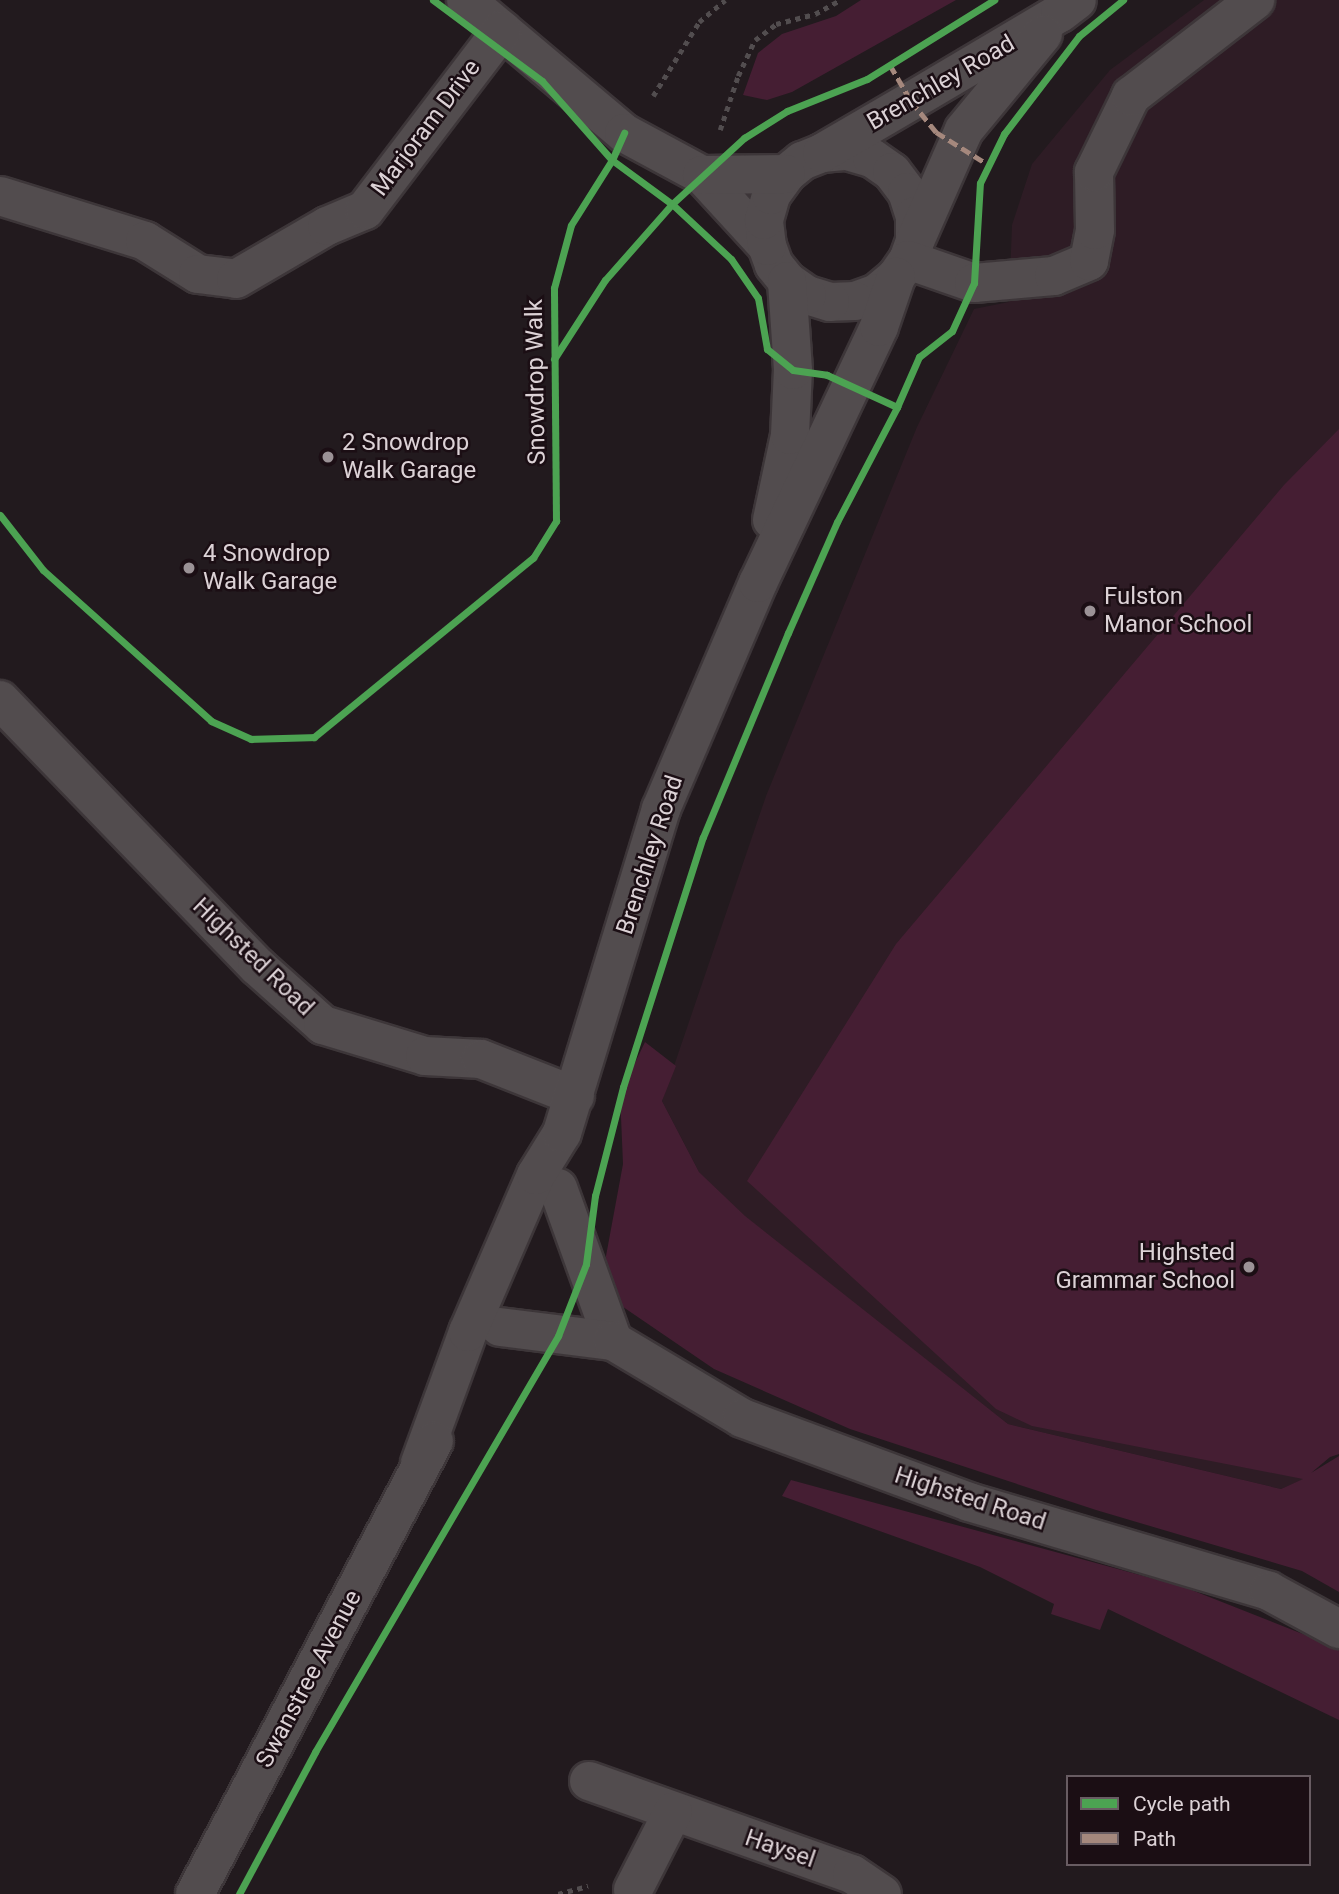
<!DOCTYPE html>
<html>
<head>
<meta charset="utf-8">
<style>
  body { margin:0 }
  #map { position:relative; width:1339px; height:1894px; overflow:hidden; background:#221a1e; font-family:Roboto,sans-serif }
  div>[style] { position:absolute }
  .built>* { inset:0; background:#2e1c25 }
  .green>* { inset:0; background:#451e33 }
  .path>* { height:4.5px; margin-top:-2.25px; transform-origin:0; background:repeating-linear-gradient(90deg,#524d4f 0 5px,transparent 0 10px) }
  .roads { filter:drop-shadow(2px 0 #3d3639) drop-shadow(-2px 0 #3d3639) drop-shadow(0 2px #3d3639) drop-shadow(0 -2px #3d3639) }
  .minor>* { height:38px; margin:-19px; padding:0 19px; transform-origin:19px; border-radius:19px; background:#524c4e }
  .quiet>* { height:5px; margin-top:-2.5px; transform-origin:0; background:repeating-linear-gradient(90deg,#a5887d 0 10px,transparent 0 15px) }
  .cycleway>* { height:7px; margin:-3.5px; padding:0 3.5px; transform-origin:3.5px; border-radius:3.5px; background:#4ca352 }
  .dots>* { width:19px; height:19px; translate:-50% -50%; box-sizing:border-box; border:4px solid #1b0e14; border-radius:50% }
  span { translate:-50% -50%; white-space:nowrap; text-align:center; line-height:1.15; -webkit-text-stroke:5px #1b0e14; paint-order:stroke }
  .street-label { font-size:24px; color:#dcd2d6 }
  .poi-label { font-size:24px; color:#dcd2d6 }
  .left { translate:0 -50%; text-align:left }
  .right { translate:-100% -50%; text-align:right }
  .legend { position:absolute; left:1066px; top:1775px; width:245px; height:91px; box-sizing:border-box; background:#1b0e14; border:2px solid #685c62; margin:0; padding:9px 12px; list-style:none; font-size:21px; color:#dcd2d6 }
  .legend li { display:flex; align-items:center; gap:14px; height:35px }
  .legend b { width:35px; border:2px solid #685c62 }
</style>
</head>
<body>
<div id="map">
  <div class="built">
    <i style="clip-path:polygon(1204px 0,1339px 0,1339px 1454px,1330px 1457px,1304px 1479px,1281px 1489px,1008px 1424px,751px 1223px,699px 1172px,662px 1101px,766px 796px,917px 427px,974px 309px,1009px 302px,1012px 225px,1032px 164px,1110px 70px)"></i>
  </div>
  <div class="green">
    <i style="clip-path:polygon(861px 0,956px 0,792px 92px,767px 100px,743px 95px,758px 53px,782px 34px,836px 16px)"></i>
    <i style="clip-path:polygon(1339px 429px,1339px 1454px,1330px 1457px,1311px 1473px,1339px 1456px,1339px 1592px,1302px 1571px,1096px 1510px,850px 1429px,714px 1369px,607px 1296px,606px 1256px,623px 1164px,620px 1094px,645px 1042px,676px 1066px,662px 1101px,699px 1172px,745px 1216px,1008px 1424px,1281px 1489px,1303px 1479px,1032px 1426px,996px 1409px,747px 1181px,896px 944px,1284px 485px)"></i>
    <i style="clip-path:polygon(791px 1480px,1184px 1587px,1333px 1646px,1339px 1649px,1339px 1720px,1108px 1609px,1100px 1630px,1051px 1614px,1054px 1604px,980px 1567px,782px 1496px)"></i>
  </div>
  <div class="path">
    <i style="left:653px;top:96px;width:87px;rotate:-58.1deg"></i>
    <i style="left:699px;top:22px;width:34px;rotate:-40deg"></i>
    <i style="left:720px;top:130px;width:57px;rotate:-71.6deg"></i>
    <i style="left:738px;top:76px;width:40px;rotate:-65deg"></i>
    <i style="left:755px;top:40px;width:26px;rotate:-37deg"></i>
    <i style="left:776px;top:24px;width:40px;rotate:-14.4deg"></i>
    <i style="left:815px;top:14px;width:29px;rotate:-29deg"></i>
    <i style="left:558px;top:1894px;width:31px;rotate:-15deg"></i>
  </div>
  <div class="roads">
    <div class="minor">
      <i style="left:466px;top:0;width:207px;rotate:40.1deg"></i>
      <i style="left:624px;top:133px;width:89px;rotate:28.3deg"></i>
      <i style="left:702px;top:175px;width:96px;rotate:47.5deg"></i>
      <i style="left:822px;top:153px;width:25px;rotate:-5deg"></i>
      <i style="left:847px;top:151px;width:26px;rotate:16deg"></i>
      <i style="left:872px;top:158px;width:24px;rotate:35deg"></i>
      <i style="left:892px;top:172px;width:25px;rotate:53deg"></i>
      <i style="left:907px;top:192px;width:25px;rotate:72deg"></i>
      <i style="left:915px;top:216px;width:25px;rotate:90deg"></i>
      <i style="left:915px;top:241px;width:20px;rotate:110deg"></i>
      <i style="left:908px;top:260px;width:21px;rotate:125deg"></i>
      <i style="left:896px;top:277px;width:25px;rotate:140deg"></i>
      <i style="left:877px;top:293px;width:23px;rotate:160deg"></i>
      <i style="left:855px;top:301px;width:25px;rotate:178deg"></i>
      <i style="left:830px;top:302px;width:24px;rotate:-163deg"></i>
      <i style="left:807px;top:295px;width:24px;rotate:-145deg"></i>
      <i style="left:787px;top:281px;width:21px;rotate:-129deg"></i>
      <i style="left:774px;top:265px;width:20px;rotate:-110deg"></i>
      <i style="left:767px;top:246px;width:26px;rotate:-97deg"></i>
      <i style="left:764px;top:220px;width:26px;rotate:-74deg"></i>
      <i style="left:771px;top:195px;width:26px;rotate:-54deg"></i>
      <i style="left:786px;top:174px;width:21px;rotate:-39deg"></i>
      <i style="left:802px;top:161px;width:22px;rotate:-22deg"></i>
      <i style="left:822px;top:153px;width:103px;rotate:-30.3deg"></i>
      <i style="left:911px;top:101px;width:173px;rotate:-30.6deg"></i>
      <i style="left:1060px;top:13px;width:21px;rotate:-37deg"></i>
      <i style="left:702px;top:175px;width:84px;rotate:-0.7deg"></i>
      <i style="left:0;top:196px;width:152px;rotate:17.2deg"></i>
      <i style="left:145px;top:241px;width:62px;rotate:31.9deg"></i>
      <i style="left:198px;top:274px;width:38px;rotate:7deg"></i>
      <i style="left:236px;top:279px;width:105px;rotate:-30.2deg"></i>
      <i style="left:327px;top:226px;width:41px;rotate:-22.8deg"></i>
      <i style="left:365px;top:210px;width:226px;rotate:-52.7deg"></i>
      <i style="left:915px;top:241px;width:121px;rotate:-66.2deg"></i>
      <i style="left:964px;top:130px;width:124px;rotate:-50.5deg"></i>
      <i style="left:908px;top:260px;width:70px;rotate:19.2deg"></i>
      <i style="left:974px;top:283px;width:80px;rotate:-5deg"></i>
      <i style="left:1054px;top:276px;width:38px;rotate:-23deg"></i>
      <i style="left:1089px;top:261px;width:32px;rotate:-79deg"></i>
      <i style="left:1095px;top:230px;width:58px;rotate:-91deg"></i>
      <i style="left:1094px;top:172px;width:85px;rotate:-64deg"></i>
      <i style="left:1131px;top:96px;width:157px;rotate:-37.7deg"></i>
      <i style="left:772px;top:520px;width:87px;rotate:-78deg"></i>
      <i style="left:790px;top:435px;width:65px;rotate:-87.4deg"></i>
      <i style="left:793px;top:370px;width:89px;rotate:-93.9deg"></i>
      <i style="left:0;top:700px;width:370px;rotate:46deg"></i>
      <i style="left:257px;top:966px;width:89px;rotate:41.8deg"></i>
      <i style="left:323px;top:1025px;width:107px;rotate:16.9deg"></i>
      <i style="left:425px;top:1056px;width:56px;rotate:3.1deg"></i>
      <i style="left:481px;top:1059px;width:101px;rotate:21.5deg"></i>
      <i style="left:558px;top:1188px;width:163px;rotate:70.2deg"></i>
      <i style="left:500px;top:1327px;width:114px;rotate:7.1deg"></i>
      <i style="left:613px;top:1341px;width:150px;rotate:30.8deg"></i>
      <i style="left:742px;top:1418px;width:242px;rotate:20.3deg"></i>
      <i style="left:969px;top:1502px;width:313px;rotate:16.5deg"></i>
      <i style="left:1269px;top:1591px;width:80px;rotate:28.5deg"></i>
      <i style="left:420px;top:1463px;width:140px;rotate:-69.9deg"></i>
      <i style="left:468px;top:1332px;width:171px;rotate:-66.6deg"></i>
      <i style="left:536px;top:1175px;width:49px;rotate:-58.2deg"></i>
      <i style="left:562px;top:1133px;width:339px;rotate:-73deg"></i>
      <i style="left:661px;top:809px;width:246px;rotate:-66.8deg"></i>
      <i style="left:758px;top:583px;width:283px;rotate:-64.7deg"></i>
      <i style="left:879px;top:327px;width:53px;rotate:-71.2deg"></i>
      <i style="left:589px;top:1781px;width:279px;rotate:19.5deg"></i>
      <i style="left:852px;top:1874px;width:36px;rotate:34deg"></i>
      <i style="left:633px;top:1890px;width:88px;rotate:-62.9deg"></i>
      <i style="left:195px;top:1894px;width:512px;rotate:-62.18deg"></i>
    </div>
  </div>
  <div class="quiet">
    <i style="left:890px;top:65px;width:42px;rotate:59.7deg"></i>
    <i style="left:911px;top:101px;width:40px;rotate:51deg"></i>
    <i style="left:936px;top:132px;width:62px;rotate:31.9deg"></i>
  </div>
  <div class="cycleway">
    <i style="left:433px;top:0;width:136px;rotate:36.6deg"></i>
    <i style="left:542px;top:81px;width:106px;rotate:48.5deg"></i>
    <i style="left:612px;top:160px;width:74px;rotate:36.3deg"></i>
    <i style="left:672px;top:204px;width:81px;rotate:43deg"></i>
    <i style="left:731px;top:259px;width:47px;rotate:55.3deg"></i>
    <i style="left:758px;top:298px;width:52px;rotate:80deg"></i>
    <i style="left:767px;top:349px;width:33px;rotate:39deg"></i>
    <i style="left:793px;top:370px;width:34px;rotate:8deg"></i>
    <i style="left:827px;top:375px;width:77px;rotate:24.6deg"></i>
    <i style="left:554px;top:359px;width:94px;rotate:-57.2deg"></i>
    <i style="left:605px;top:280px;width:101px;rotate:-48.6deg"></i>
    <i style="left:672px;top:204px;width:98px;rotate:-42.5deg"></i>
    <i style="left:744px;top:138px;width:51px;rotate:-32.1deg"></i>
    <i style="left:787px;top:111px;width:86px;rotate:-21.8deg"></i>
    <i style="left:867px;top:79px;width:150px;rotate:-31.9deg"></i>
    <i style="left:0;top:515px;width:70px;rotate:52deg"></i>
    <i style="left:43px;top:570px;width:226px;rotate:41.9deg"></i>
    <i style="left:211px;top:721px;width:44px;rotate:24.2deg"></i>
    <i style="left:251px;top:739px;width:63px;rotate:-1.8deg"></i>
    <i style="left:314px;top:737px;width:283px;rotate:-39.3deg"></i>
    <i style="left:533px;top:558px;width:44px;rotate:-58.1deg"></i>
    <i style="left:556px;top:521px;width:233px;rotate:-90.5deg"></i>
    <i style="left:554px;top:288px;width:65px;rotate:-74.9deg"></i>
    <i style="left:571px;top:225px;width:77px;rotate:-57.8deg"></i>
    <i style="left:612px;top:160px;width:30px;rotate:-66deg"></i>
    <i style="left:239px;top:1894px;width:161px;rotate:-61.8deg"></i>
    <i style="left:315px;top:1752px;width:482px;rotate:-59.7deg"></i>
    <i style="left:558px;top:1336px;width:77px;rotate:-68.7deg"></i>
    <i style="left:586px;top:1264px;width:69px;rotate:-82.5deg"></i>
    <i style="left:595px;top:1196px;width:113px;rotate:-75.6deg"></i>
    <i style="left:623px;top:1087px;width:262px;rotate:-72.3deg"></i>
    <i style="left:703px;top:837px;width:221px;rotate:-67.4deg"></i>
    <i style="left:788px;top:633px;width:121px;rotate:-66.2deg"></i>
    <i style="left:837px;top:522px;width:130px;rotate:-62.4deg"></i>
    <i style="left:897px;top:407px;width:55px;rotate:-66.3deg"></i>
    <i style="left:919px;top:357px;width:42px;rotate:-38.2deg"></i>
    <i style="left:952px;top:331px;width:53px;rotate:-65.4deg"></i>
    <i style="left:974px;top:283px;width:100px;rotate:-86.6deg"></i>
    <i style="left:980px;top:183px;width:55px;rotate:-63.9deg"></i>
    <i style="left:1004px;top:134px;width:123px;rotate:-52.6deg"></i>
    <i style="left:1079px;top:36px;width:57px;rotate:-39.3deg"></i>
  </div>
  <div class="dots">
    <i style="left:328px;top:457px;background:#9b9296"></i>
    <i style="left:189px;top:568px;background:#9b9296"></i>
    <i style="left:1090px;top:611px;background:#9b9296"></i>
    <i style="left:1249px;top:1267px;background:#9b9296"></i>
  </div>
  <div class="street-label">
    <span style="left:941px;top:83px;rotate:-30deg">Brenchley Road</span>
    <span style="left:426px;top:128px;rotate:-53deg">Marjoram Drive</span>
    <span style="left:536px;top:382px;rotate:-91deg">Snowdrop Walk</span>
    <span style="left:650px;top:855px;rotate:-72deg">Brenchley Road</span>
    <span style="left:253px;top:957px;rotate:44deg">Highsted Road</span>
    <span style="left:970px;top:1499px;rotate:18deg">Highsted Road</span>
    <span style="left:309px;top:1679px;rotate:-62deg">Swanstree Avenue</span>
    <span style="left:780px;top:1849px;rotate:19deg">Haysel</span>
  </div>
  <div class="poi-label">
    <span class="left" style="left:342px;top:457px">2 Snowdrop<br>Walk Garage</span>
    <span class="left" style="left:203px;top:568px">4 Snowdrop<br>Walk Garage</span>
    <span class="left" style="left:1104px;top:611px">Fulston<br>Manor School</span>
    <span class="right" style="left:1235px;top:1267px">Highsted<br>Grammar School</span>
  </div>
  <ul class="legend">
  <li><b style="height:9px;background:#4ca352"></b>Cycle path</li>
  <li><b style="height:9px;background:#a5887d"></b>Path</li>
  </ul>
</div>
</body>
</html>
